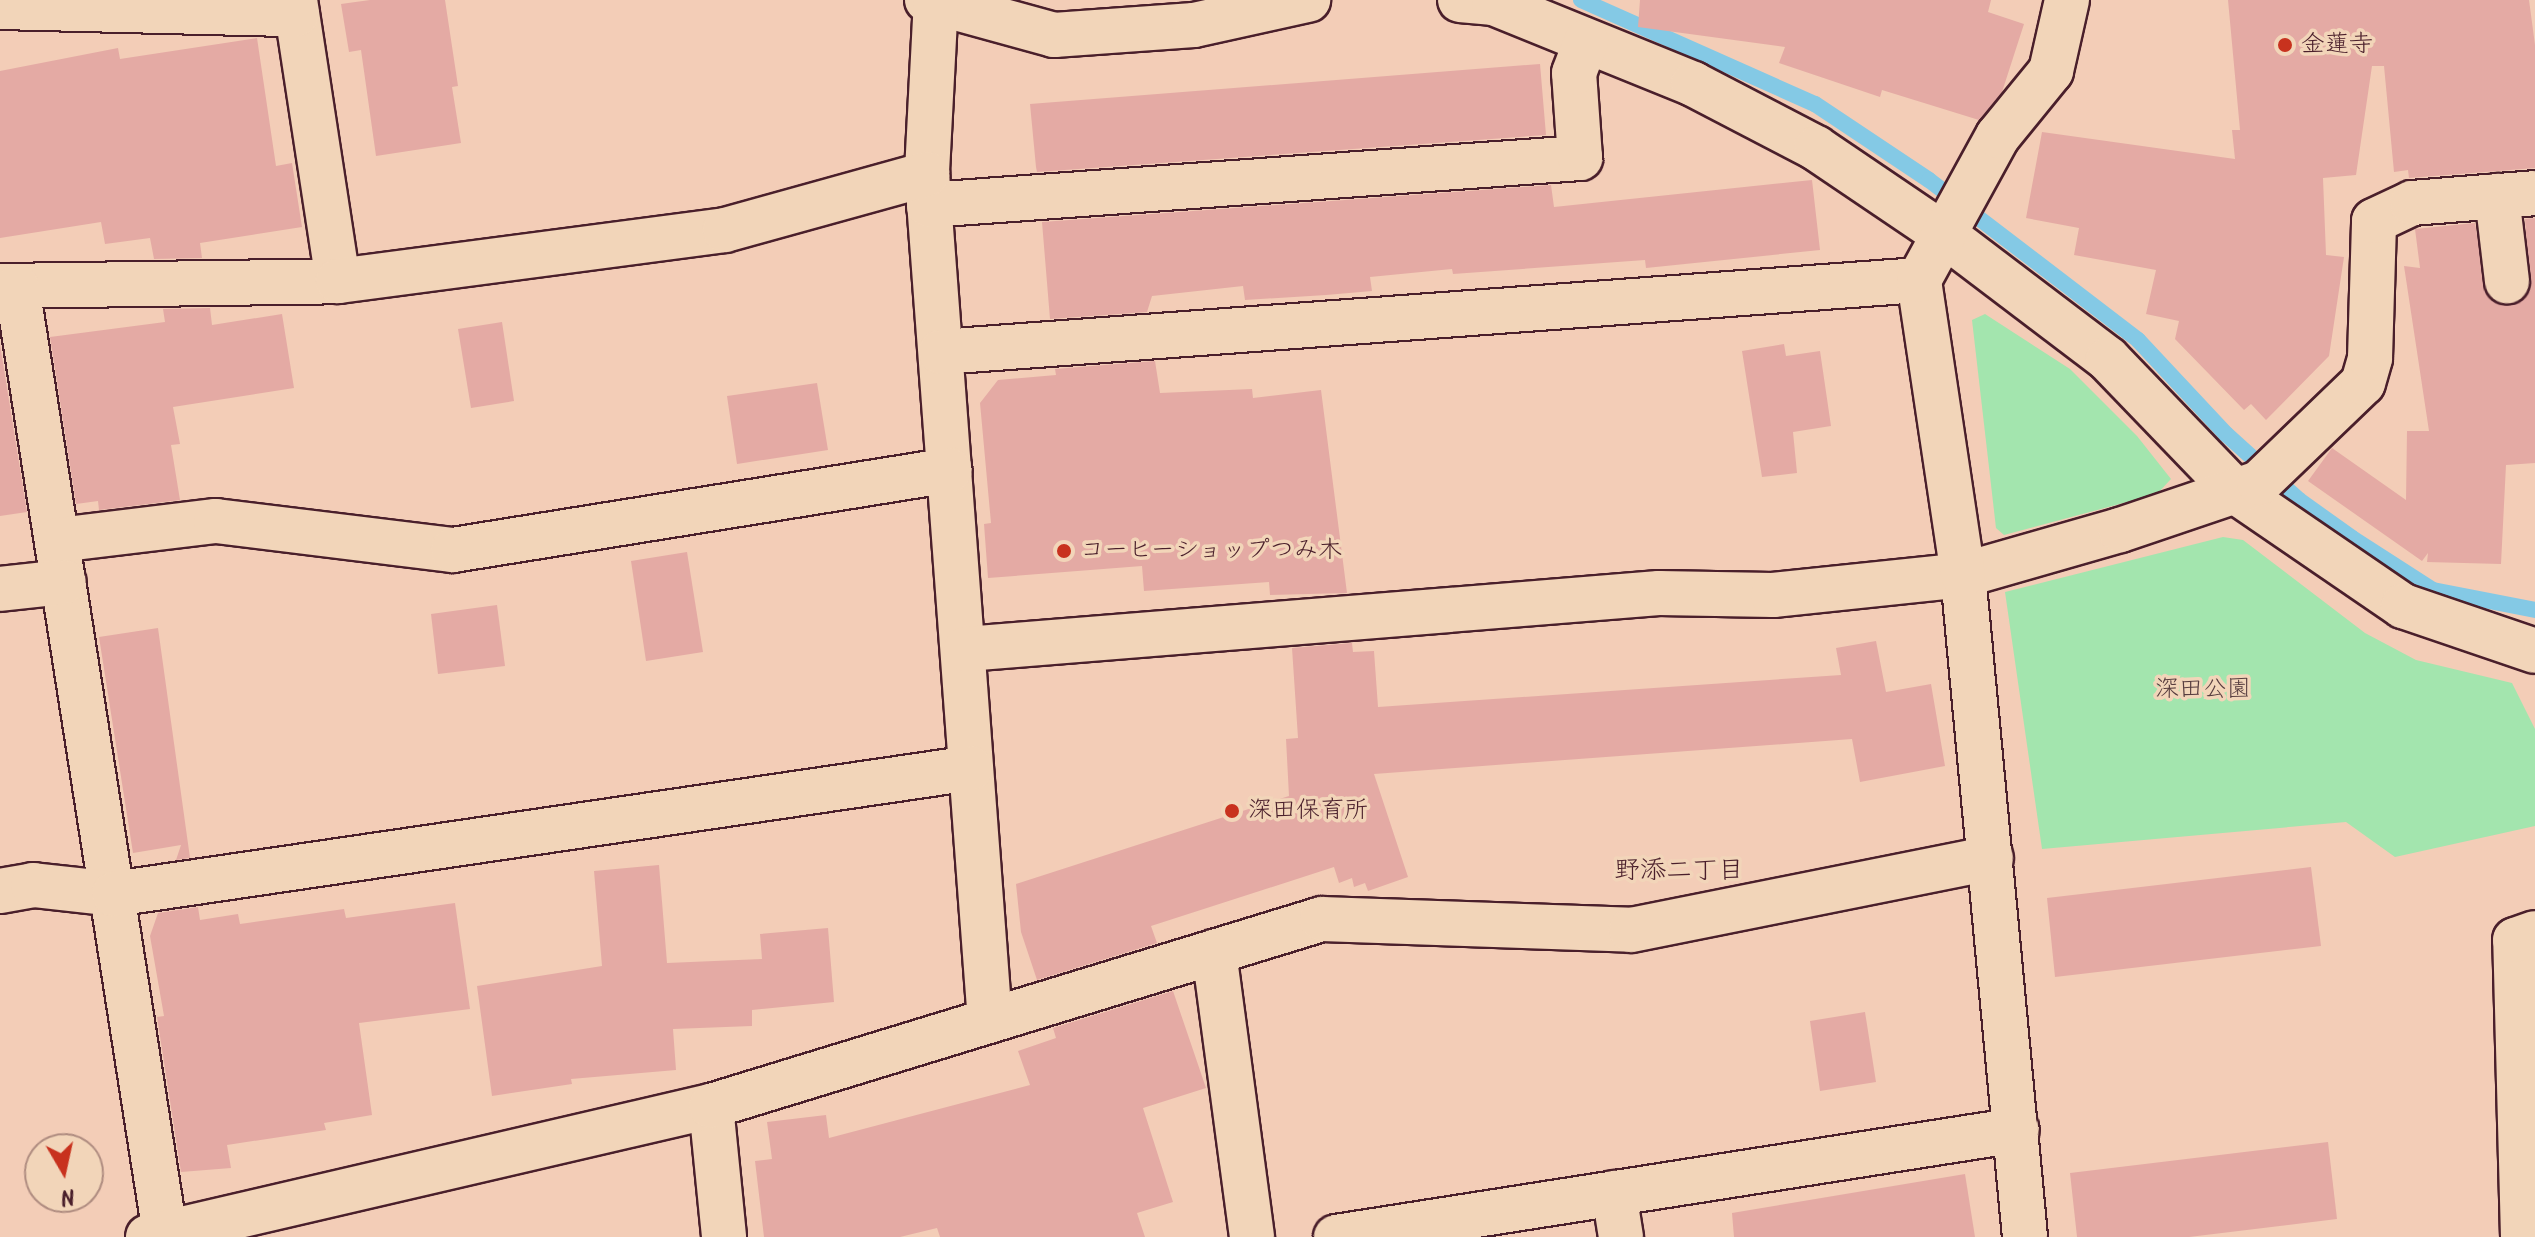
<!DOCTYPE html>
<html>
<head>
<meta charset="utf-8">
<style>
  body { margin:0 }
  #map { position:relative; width:2535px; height:1237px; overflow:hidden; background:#f3cdb7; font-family:Kalam,"Klee One",sans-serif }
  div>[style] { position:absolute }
  .green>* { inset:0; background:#a3e5ae }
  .stream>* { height:16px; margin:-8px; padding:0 8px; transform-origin:8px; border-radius:8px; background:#84c9e5 }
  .building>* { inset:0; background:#e4aaa4 }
  .roads { filter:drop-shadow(2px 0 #4a1f2b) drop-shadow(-2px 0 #4a1f2b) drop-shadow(0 2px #4a1f2b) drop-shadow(0 -2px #4a1f2b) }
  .minor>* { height:44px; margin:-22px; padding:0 22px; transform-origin:22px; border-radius:22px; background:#f2d5b9 }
  .dots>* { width:22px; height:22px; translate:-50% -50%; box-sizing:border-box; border:4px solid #f2d5b9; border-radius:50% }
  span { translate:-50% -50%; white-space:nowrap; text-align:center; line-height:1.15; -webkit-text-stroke:7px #f2d5b9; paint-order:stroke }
  .poi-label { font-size:24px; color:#4a1f2b }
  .left { translate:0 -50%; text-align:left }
  .park-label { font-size:24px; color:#573d3f }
  .neighbourhood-label { font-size:26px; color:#4a1f2b }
  .north { position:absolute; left:24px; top:1133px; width:80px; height:80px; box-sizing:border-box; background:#f2d5b9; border:2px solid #af8c80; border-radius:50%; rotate:171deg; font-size:22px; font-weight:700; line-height:32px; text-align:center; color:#4a1f2b }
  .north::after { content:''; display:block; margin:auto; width:28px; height:36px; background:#c8321e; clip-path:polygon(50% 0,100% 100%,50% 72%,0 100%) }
</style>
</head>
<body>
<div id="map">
  <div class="green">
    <i style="clip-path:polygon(1985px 314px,2070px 369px,2137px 436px,2171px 479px,2157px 494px,2004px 535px,1996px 528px,1972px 320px)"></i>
    <i style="clip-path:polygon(2223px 537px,2243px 540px,2365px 633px,2416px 660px,2512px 683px,2535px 729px,2535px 826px,2395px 857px,2346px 822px,2042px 849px,2005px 592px)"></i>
  </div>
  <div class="stream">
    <i style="left:1581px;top:0;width:256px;rotate:24deg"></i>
    <i style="left:1815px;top:104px;width:137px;rotate:33.7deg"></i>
    <i style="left:1929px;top:180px;width:263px;rotate:37.4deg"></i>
    <i style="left:2138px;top:340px;width:129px;rotate:46.9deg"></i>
    <i style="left:2226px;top:434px;width:98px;rotate:42.1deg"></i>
    <i style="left:2299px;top:500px;width:65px;rotate:35.6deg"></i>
    <i style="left:2352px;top:538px;width:96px;rotate:32.7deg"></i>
    <i style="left:2433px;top:590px;width:104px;rotate:11.1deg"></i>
  </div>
  <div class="building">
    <i style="clip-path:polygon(370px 0,445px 0,458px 86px,452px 87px,461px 143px,376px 156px,361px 50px,349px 52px,341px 4px)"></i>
    <i style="clip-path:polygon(1640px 0,1991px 0,1988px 12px,2024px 24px,2002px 92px,1979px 120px,1882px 90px,1880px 97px,1779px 63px,1785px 47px,1638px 27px)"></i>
    <i style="clip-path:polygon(2228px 0,2529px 0,2535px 45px,2535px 168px,2409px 178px,2408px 170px,2394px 172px,2384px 66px,2372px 66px,2356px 175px,2323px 178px,2326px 255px,2344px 257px,2329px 356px,2266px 420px,2251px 404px,2244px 410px,2175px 339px,2179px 321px,2146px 314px,2156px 270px,2074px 255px,2079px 228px,2026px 218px,2042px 132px,2235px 159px,2232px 130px,2240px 130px)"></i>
    <i style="clip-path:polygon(257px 38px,276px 166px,292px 163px,302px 227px,200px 243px,202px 258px,154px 259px,150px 238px,105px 244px,101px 222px,0 238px,0 71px,118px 48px,120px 59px)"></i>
    <i style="clip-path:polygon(1540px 64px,1546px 135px,1037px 172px,1036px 167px,1030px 104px)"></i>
    <i style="clip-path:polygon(1812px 180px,1820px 250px,1646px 268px,1645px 260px,1453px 274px,1452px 269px,1370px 277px,1372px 291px,1326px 295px,1245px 300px,1243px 286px,1152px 296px,1147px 312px,1050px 319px,1042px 222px,1551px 185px,1554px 207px)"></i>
    <i style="clip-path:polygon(2535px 218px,2535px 463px,2506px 465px,2501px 564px,2427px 562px,2428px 553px,2422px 561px,2308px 481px,2332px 448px,2406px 500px,2407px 431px,2429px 431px,2404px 266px,2420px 268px,2415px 229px,2475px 223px,2487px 295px,2509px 306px,2530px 290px,2525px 219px)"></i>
    <i style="clip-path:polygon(210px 308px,212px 325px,282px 314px,294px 388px,173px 407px,180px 444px,171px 445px,180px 500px,99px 510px,98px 501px,76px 504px,50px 337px,165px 322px,163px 309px)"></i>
    <i style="clip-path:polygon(502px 322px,514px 401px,471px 408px,458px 329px)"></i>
    <i style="clip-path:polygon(0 344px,27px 512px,0 516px)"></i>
    <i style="clip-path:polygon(1784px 344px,1786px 356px,1820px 351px,1831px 426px,1793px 432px,1797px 473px,1762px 477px,1742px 351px)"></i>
    <i style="clip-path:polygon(1155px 361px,1160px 393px,1252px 389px,1253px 398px,1321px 390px,1347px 593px,1270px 595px,1269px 582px,1144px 591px,1142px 566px,988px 578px,984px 524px,991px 523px,980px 403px,998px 380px,1056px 375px,1055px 369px)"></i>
    <i style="clip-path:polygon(817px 383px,828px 450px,737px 464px,727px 396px)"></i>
    <i style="clip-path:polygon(687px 552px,703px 652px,646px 661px,631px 561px)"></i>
    <i style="clip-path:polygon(497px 605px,505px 666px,438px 674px,431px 614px)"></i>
    <i style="clip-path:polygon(158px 628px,190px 858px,176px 860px,181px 845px,133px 853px,99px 637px)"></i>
    <i style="clip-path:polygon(1876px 641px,1886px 692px,1931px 684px,1945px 766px,1860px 782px,1852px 739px,1374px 774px,1408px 877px,1368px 891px,1365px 883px,1354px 887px,1352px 878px,1339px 883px,1334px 867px,1151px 926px,1157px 943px,1037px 980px,1021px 932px,1016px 884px,1289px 796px,1286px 739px,1298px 738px,1292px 648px,1352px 643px,1353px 652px,1374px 651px,1378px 707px,1841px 675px,1836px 648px)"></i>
    <i style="clip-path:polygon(659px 865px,667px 963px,762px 959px,760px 934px,828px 928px,834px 1002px,752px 1010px,752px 1026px,673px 1029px,676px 1070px,571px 1079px,572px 1084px,492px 1096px,477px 986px,602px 966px,594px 871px)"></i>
    <i style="clip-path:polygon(2311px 867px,2321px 946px,2055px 977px,2047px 898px)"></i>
    <i style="clip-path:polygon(455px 903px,470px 1009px,359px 1023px,372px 1115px,324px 1123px,326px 1130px,227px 1145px,231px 1168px,181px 1172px,157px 1017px,164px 1016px,150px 936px,158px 913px,198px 907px,200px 920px,238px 914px,240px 924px,344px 909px,346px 918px)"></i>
    <i style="clip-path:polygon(1173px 991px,1206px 1088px,1143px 1108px,1173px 1202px,1137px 1213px,1145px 1237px,940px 1237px,937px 1228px,900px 1237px,764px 1237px,755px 1161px,772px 1159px,767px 1122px,826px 1115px,829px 1138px,1030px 1085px,1018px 1051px,1056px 1038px,1053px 1028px)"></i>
    <i style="clip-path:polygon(1865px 1012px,1876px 1082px,1820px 1091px,1810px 1021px)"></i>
    <i style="clip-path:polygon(2328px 1142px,2337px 1219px,2189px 1237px,2077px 1237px,2070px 1173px)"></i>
    <i style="clip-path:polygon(1965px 1174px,1975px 1237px,1734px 1237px,1732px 1213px)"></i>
  </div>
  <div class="roads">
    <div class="minor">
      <i style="left:295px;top:0;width:284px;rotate:81.3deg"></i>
      <i style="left:927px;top:0;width:132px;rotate:15.4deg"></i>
      <i style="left:1054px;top:35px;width:140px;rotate:-4.1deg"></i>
      <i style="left:1194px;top:25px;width:117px;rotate:-12.4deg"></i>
      <i style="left:936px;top:0;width:174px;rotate:93deg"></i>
      <i style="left:927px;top:174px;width:849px;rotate:85.75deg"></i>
      <i style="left:1460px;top:0;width:34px;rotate:5deg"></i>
      <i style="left:1494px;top:3px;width:215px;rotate:22.1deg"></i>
      <i style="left:1693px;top:84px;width:139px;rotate:27.5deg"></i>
      <i style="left:1816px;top:148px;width:157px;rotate:34.1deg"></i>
      <i style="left:1946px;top:236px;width:203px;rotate:37.2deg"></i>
      <i style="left:2108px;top:359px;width:183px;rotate:46.1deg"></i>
      <i style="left:2235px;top:491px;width:204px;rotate:34.4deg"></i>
      <i style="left:2403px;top:606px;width:139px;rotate:18.8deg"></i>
      <i style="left:0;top:7px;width:297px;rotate:1.4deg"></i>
      <i style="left:2497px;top:196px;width:86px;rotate:83.3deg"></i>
      <i style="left:929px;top:205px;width:653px;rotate:-4.13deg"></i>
      <i style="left:1580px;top:158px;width:85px;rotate:-94deg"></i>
      <i style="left:1574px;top:73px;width:34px;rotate:-69deg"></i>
      <i style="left:0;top:286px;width:338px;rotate:-0.8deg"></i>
      <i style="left:338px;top:281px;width:390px;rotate:-7.5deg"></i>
      <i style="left:725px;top:230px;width:210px;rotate:-15.5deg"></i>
      <i style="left:17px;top:287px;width:958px;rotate:81.11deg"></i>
      <i style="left:941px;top:352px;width:981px;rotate:-4.21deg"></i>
      <i style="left:58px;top:540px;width:159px;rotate:-6.9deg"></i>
      <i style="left:216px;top:521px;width:239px;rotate:7deg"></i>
      <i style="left:453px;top:550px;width:503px;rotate:-9.14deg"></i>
      <i style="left:0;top:589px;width:64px;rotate:-6.2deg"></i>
      <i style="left:966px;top:649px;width:695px;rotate:-4.62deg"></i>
      <i style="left:1659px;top:593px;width:114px;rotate:1deg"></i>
      <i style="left:1773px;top:595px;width:191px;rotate:-6deg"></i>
      <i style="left:1963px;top:575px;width:163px;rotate:-16deg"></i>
      <i style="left:2120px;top:530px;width:147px;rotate:-18.7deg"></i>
      <i style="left:2259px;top:483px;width:144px;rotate:-43.9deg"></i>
      <i style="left:2363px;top:383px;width:26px;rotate:-74deg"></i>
      <i style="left:2370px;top:358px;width:137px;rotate:-88.3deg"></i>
      <i style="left:2374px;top:221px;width:42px;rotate:-25.3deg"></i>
      <i style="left:2412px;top:203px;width:123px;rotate:-4.6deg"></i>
      <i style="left:0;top:891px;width:34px;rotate:-10deg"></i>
      <i style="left:33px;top:885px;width:81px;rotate:6.3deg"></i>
      <i style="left:114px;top:894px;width:866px;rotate:-8.36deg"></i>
      <i style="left:1214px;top:952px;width:288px;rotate:82.4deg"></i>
      <i style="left:711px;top:1106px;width:132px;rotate:84.3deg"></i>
      <i style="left:1614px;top:1193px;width:45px;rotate:81deg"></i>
      <i style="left:148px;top:1237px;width:578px;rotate:-13.1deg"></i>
      <i style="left:711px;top:1106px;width:639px;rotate:-17.02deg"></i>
      <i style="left:1322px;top:919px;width:309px;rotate:2deg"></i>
      <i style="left:1631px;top:930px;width:367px;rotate:-11.3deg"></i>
      <i style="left:1336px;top:1237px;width:689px;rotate:-8.93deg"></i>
      <i style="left:2025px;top:1237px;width:665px;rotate:-95.35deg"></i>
      <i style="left:1963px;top:575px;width:298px;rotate:-98.5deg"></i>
      <i style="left:1919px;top:280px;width:164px;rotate:-61.3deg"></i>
      <i style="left:1998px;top:136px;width:84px;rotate:-50.8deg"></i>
      <i style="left:2051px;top:71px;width:73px;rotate:-77.3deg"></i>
      <i style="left:2523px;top:1237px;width:297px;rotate:-91.5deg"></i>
      <i style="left:2515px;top:940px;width:21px;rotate:-19deg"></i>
    </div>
  </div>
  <div class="dots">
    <i style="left:2285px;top:45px;background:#c8321e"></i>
    <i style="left:1064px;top:551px;background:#c8321e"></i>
    <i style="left:1232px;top:811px;background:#c8321e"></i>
  </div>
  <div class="poi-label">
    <span class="left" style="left:2301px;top:45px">金蓮寺</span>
    <span class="left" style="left:1080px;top:551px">コーヒーショップつみ木</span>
    <span class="left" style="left:1248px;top:811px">深田保育所</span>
  </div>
  <div class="park-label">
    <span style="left:2203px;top:690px">深田公園</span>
  </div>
  <div class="neighbourhood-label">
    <span style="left:1679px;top:872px">野添二丁目</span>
  </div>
  <div class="north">N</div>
</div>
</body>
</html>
